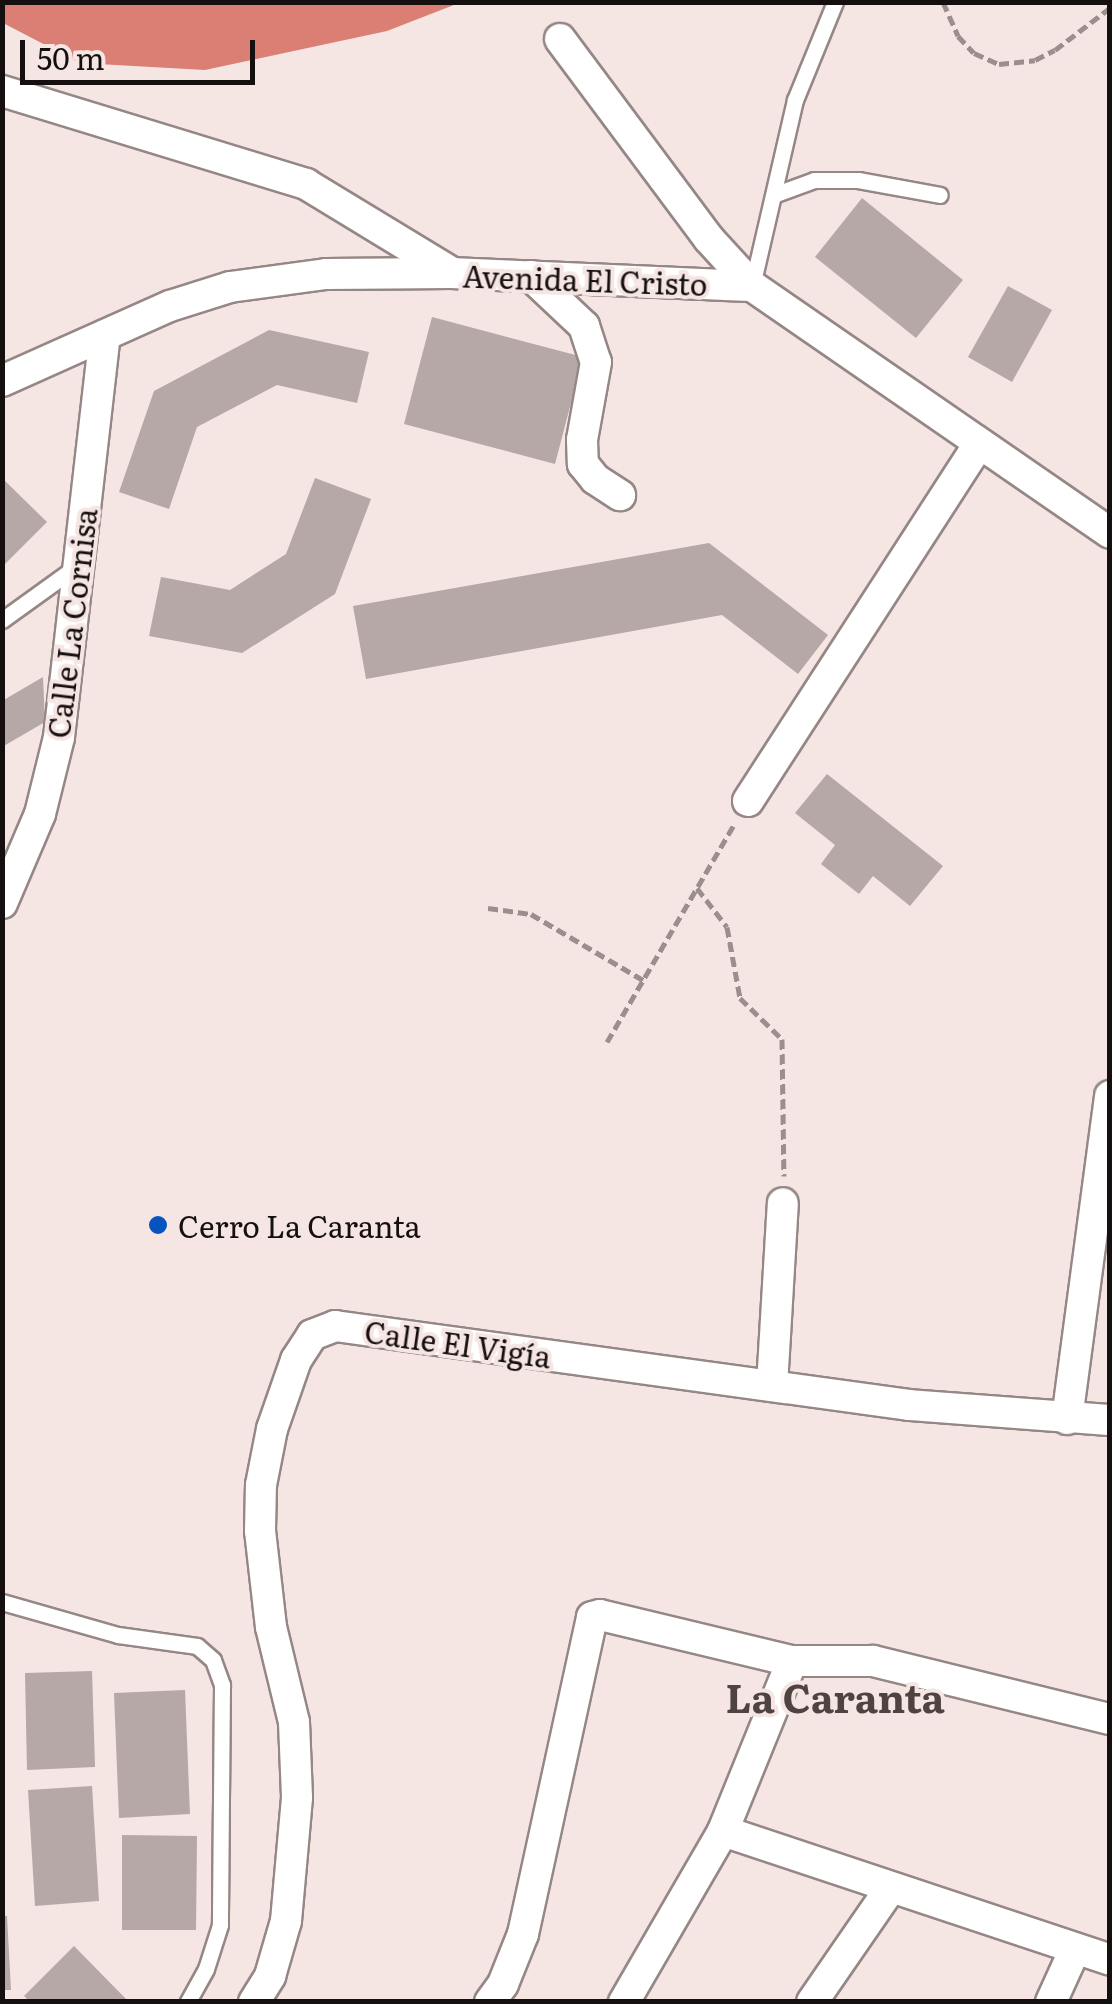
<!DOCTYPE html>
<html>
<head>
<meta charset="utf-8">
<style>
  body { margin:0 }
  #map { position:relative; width:1112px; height:2004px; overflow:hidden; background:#f5e5e3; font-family:Literata,serif }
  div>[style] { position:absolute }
  .water>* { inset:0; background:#db7f74 }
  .building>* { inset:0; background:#b6a8a6 }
  .path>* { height:5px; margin-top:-2.5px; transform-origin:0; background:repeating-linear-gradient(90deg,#9a8f8d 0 10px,transparent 0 15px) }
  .roads { filter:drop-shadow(2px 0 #958785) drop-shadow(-2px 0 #958785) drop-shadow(0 2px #958785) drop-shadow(0 -2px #958785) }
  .lane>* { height:15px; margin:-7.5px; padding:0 7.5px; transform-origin:7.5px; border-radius:7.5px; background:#fff }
  .street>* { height:30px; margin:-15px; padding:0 15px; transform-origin:15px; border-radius:15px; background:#fff }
  .dots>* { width:28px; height:28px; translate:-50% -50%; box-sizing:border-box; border:5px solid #f5e5e3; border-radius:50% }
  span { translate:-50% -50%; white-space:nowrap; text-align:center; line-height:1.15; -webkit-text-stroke:8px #f5e5e3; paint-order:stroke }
  .street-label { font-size:30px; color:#15100f }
  .poi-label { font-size:30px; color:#15100f }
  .left { translate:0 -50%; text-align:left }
  .district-label { font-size:40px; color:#4f4342; font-weight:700 }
  .frame { position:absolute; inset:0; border:5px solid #15100f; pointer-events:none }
  .scale { position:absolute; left:20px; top:40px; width:235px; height:45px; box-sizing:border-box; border:5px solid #15100f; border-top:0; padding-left:12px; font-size:30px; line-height:35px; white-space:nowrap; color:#15100f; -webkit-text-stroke:8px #f5e5e3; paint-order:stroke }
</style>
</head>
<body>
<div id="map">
  <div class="water">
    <i style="clip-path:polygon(2px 3px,3px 2px,459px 3px,387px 31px,205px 70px,80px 63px,3px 23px)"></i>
  </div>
  <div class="building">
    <i style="clip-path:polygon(862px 198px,963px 280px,916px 338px,815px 257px)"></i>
    <i style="clip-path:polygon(1008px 286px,1052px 310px,1012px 382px,968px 357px)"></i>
    <i style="clip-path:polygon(432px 317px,583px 357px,555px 464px,404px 424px)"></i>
    <i style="clip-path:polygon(269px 330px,369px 352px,357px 403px,277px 385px,197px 427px,169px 509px,119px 492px,154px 391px)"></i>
    <i style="clip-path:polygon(2px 478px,47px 522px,2px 567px)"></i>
    <i style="clip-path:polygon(315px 478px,371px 499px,335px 594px,242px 653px,149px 636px,161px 577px,230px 590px,286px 554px)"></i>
    <i style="clip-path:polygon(709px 543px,828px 635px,798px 674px,722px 615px,366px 679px,353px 606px)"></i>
    <i style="clip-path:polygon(43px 677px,45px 722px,2px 747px,2px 701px)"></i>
    <i style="clip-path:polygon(827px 774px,943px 866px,910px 906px,873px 876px,859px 894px,821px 864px,835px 845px,795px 813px)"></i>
    <i style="clip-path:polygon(92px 1671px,95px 1767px,27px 1770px,25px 1673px)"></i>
    <i style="clip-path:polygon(185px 1690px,190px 1814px,119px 1818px,114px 1693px)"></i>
    <i style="clip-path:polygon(92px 1786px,99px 1901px,35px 1906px,28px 1790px)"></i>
    <i style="clip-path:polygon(122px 1835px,197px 1836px,196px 1930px,122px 1930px)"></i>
    <i style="clip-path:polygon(2px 1916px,7px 1916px,11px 1990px,2px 1990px)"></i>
    <i style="clip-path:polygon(74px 1946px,129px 2002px,30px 2002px,24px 1996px)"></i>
  </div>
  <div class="path">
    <i style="left:943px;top:2px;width:37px;rotate:66deg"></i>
    <i style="left:958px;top:36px;width:23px;rotate:47deg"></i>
    <i style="left:974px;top:53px;width:27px;rotate:24deg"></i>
    <i style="left:999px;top:64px;width:36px;rotate:-6deg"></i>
    <i style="left:1035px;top:60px;width:22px;rotate:-27deg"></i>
    <i style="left:1055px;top:50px;width:69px;rotate:-37.4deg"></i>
    <i style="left:697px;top:888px;width:49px;rotate:52.4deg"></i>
    <i style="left:727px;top:927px;width:72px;rotate:79.6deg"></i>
    <i style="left:740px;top:998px;width:59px;rotate:44.3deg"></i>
    <i style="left:782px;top:1039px;width:137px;rotate:89.2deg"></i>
    <i style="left:488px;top:908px;width:43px;rotate:7.9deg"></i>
    <i style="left:531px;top:914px;width:130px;rotate:30.5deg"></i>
    <i style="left:607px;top:1042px;width:251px;rotate:-59.7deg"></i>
  </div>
  <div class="roads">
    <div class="lane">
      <i style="left:776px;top:194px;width:40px;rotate:-20.2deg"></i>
      <i style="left:814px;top:180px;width:44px"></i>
      <i style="left:858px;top:180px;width:83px;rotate:10.4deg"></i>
      <i style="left:752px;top:286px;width:191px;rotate:-77deg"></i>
      <i style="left:795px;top:100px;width:106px;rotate:-67.8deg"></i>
      <i style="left:2px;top:620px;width:92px;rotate:-35.8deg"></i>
      <i style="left:2px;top:1602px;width:121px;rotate:15.9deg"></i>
      <i style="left:118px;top:1635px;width:80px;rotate:7.9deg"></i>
      <i style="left:197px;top:1646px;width:21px;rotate:41deg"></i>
      <i style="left:213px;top:1660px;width:27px;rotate:70deg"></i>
      <i style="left:222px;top:1685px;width:240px;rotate:90.5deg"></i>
      <i style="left:220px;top:1925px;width:46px;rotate:107.7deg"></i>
      <i style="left:206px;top:1969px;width:38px;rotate:119deg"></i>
    </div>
    <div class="street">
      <i style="left:560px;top:39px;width:249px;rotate:53.3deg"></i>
      <i style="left:709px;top:239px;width:64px;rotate:47.5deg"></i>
      <i style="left:2px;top:91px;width:318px;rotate:17deg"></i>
      <i style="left:306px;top:184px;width:170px;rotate:31.3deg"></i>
      <i style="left:531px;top:276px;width:73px;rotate:43.3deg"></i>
      <i style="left:584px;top:326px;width:38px;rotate:72deg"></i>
      <i style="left:596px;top:362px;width:79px;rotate:100.2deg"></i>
      <i style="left:582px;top:440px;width:24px;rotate:88deg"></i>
      <i style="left:583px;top:464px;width:19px;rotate:51deg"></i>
      <i style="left:595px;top:479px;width:30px;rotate:33deg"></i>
      <i style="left:2px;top:381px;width:184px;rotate:-24.1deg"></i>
      <i style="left:170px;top:306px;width:63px;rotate:-17.6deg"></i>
      <i style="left:230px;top:287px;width:97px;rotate:-7.7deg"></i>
      <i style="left:326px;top:274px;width:125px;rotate:-0.5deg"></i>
      <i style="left:451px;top:273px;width:301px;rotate:2.5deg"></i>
      <i style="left:752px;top:286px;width:435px;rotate:34.6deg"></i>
      <i style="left:748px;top:801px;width:425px;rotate:-57.1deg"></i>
      <i style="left:2px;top:903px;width:97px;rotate:-66.9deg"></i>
      <i style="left:40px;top:814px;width:79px;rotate:-76.1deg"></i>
      <i style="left:59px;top:737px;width:404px;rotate:-83.5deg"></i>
      <i style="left:772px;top:1386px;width:183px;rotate:-86.6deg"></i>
      <i style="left:1067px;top:1419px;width:326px;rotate:-82.4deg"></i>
      <i style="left:723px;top:1831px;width:408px;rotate:18.4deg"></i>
      <i style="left:254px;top:2002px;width:31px;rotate:-58deg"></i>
      <i style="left:270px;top:1976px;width:57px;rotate:-73.8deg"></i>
      <i style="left:286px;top:1921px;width:124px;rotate:-84.9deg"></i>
      <i style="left:297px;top:1797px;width:75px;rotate:-92.3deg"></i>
      <i style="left:294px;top:1722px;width:98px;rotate:-103.6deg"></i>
      <i style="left:271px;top:1627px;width:97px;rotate:-96.5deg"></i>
      <i style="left:260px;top:1531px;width:46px;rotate:-88.8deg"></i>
      <i style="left:261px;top:1485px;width:57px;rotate:-78.9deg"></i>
      <i style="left:272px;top:1429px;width:73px;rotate:-70.8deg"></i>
      <i style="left:296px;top:1360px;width:30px;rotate:-57deg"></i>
      <i style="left:312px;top:1335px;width:25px;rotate:-21deg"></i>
      <i style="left:335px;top:1326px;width:579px;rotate:7.84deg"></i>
      <i style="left:909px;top:1405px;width:202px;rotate:4.3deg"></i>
      <i style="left:490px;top:2002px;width:22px;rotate:-54deg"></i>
      <i style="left:503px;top:1984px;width:54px;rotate:-68.2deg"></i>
      <i style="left:523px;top:1934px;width:324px;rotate:-77.7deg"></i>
      <i style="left:592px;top:1617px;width:8px;rotate:-14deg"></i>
      <i style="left:600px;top:1615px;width:197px;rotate:13.5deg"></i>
      <i style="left:792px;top:1661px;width:81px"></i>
      <i style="left:873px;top:1661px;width:244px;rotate:13.8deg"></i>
      <i style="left:624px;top:2002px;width:198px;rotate:-59.9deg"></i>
      <i style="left:723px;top:1831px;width:183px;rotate:-67.9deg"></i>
      <i style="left:812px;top:2002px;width:137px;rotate:-55.4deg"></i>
      <i style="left:1051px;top:2002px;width:58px;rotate:-65.6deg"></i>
    </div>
  </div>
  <div class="dots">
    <i style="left:158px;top:1225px;background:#0654be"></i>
  </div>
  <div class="street-label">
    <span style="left:585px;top:279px;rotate:2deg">Avenida El Cristo</span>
    <span style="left:71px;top:623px;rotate:-83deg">Calle La Cornisa</span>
    <span style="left:458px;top:1343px;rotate:8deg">Calle El Vigía</span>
  </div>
  <div class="poi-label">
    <span class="left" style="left:178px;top:1225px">Cerro La Caranta</span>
  </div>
  <div class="district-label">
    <span style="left:835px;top:1696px">La Caranta</span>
  </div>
  <div class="frame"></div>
  <div class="scale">50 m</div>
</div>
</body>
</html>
